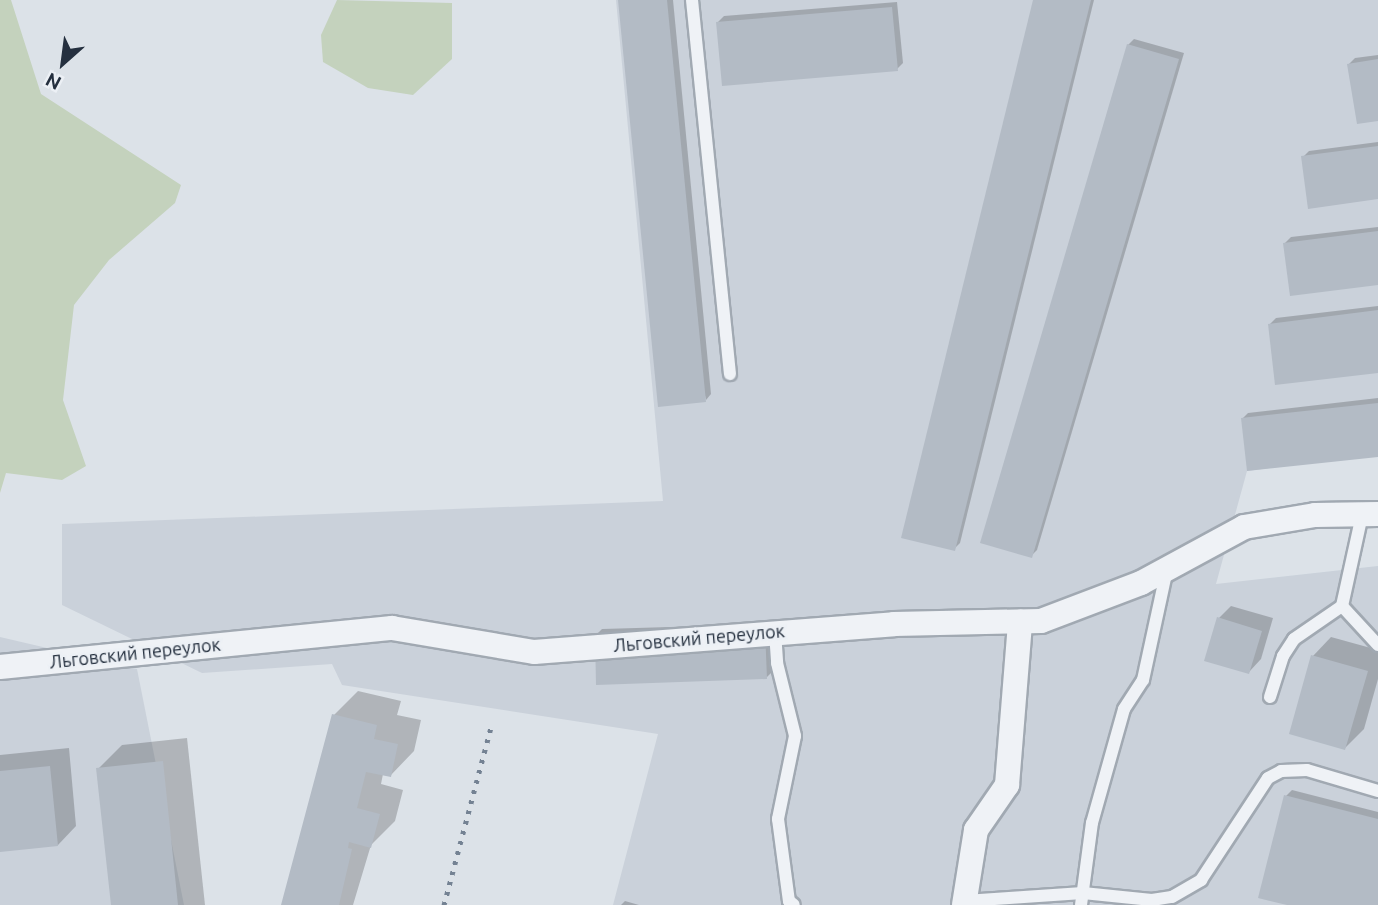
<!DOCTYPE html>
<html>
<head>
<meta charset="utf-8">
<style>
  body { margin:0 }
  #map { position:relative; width:1378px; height:905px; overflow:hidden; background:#dce2e8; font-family:Ubuntu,sans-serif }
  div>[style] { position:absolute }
  .built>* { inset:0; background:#cad1da }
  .green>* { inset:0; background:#c4d2bd }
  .shadow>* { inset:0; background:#0003 }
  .building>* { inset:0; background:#b3bbc5 }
  .roads { filter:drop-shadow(2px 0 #a1a9b2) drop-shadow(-2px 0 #a1a9b2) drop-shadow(0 2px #a1a9b2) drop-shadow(0 -2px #a1a9b2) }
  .lane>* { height:12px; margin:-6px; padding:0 6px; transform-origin:6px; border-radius:6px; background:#eff2f6 }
  .street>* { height:24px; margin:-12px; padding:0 12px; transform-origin:12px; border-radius:12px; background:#eff2f6 }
  .rail>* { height:5px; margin-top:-2.5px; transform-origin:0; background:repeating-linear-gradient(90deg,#748293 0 3.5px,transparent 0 10.5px) }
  span { translate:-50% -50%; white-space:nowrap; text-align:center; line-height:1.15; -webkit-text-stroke:5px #ecf0f5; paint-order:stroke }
  .street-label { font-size:18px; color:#25303f }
  .north { position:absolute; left:28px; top:28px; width:70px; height:70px; -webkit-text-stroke:5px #ecf0f5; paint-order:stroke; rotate:208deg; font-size:19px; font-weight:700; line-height:28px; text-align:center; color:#25303f }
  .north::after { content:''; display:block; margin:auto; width:24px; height:32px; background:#25303f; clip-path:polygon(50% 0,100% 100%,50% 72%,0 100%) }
</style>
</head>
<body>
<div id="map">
  <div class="built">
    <i style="clip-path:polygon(616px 0,1378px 0,1378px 454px,1247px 471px,1216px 584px,1378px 566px,1378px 905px,613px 905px,658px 734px,342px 685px,332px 664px,202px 673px,62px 605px,62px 524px,663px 501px)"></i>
    <i style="clip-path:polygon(0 637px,137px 669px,184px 905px,0 905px)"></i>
  </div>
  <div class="green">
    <i style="clip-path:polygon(0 0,11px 0,41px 94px,181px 185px,175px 203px,109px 260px,74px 305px,63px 400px,86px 466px,62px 480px,6px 473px,0 493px)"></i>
    <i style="clip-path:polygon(337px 0,452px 3px,452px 59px,413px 95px,368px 88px,323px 62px,321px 35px)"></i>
  </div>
  <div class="shadow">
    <i style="clip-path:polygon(620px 0,673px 0,711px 394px,706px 400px)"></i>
    <i style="clip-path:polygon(1035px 0,1094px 0,960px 543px,954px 549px)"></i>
    <i style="clip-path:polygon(897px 2px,903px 63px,897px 69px,718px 22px,724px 16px)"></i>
    <i style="clip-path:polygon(1134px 39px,1184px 53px,1037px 550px,1031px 556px,1128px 45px)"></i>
    <i style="clip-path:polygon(1378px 55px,1378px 119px,1349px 64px,1355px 58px)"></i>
    <i style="clip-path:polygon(1378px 142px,1378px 198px,1303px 157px,1309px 151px)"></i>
    <i style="clip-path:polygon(1378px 227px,1378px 283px,1285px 243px,1291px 237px)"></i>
    <i style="clip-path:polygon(1378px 306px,1378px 371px,1270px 324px,1276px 318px)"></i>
    <i style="clip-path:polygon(1378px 398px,1378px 455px,1242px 419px,1248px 413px)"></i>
    <i style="clip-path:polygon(1231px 606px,1273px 618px,1261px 659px,1249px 672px,1219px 618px)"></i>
    <i style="clip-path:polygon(770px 624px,772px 672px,766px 678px,596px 635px,602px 629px)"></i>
    <i style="clip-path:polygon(1331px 637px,1378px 650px,1378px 679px,1364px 729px,1345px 748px,1313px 656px)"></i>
    <i style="clip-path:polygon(358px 691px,401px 701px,397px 715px,421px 720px,414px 751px,390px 776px,383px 774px,381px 784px,403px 790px,395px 821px,371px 845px,353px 905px,282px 905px,334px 715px)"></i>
    <i style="clip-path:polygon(187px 738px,205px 905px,112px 905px,98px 769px,122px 745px)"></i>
    <i style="clip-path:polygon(69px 748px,76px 826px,58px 845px,0 850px,0 755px)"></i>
    <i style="clip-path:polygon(1292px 790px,1378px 812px,1378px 905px,1294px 905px,1286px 796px)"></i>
    <i style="clip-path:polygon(625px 901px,639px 905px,621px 905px)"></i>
  </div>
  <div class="building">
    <i style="clip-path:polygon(618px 0,667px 0,706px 402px,658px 407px)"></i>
    <i style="clip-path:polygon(1033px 0,1091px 0,955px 551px,901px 538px)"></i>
    <i style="clip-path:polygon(892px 7px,898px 71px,722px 86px,716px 22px)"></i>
    <i style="clip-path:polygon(1127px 44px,1179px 59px,1032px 558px,980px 543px)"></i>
    <i style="clip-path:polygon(1378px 59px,1378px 121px,1357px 124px,1347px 64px)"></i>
    <i style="clip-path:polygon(1378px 146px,1378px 199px,1308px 209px,1301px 156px)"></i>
    <i style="clip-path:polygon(1378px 231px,1378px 285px,1290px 296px,1283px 243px)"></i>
    <i style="clip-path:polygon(1378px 310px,1378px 373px,1275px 385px,1268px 324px)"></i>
    <i style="clip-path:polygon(1378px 403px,1378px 457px,1247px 471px,1241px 418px)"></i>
    <i style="clip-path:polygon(1217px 617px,1262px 631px,1249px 674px,1204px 661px)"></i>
    <i style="clip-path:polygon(765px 629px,767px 679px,596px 685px,595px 634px)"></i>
    <i style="clip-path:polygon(1311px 655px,1368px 671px,1345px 750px,1289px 734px)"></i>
    <i style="clip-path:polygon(332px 714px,377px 725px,374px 739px,398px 744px,391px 777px,366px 772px,357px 808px,380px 814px,371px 848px,349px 842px,348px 848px,352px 849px,339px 905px,281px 905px)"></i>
    <i style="clip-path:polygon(163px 761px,178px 905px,111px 905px,96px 768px)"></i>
    <i style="clip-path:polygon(50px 766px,58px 846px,0 852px,0 771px)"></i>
    <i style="clip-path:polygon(1284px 795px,1378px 819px,1378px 905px,1287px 905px,1258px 898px)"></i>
  </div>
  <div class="roads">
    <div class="lane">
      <i style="left:692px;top:0;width:376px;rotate:84.2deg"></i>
      <i style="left:1342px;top:606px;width:93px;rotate:-77.6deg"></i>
      <i style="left:775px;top:632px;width:31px;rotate:86deg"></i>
      <i style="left:777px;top:663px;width:75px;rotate:76.1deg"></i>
      <i style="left:795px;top:736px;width:85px;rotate:101.6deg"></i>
      <i style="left:778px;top:819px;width:83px;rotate:82.4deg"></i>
      <i style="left:789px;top:901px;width:6px;rotate:39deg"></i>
      <i style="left:1270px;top:697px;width:43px;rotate:-72.4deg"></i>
      <i style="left:1283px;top:656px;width:20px;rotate:-57deg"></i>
      <i style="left:1294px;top:639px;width:58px;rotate:-34.5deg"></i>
      <i style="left:1342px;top:606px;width:53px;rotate:47.3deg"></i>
      <i style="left:965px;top:901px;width:118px;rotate:-3.9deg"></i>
      <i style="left:1083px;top:893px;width:69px;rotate:5.8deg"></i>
      <i style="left:1152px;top:900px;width:20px;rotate:-9deg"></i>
      <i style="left:1172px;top:897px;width:34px;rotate:-30deg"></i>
      <i style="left:1201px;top:880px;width:122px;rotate:-56.7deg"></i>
      <i style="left:1268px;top:778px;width:15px;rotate:-28deg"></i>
      <i style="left:1281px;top:771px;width:26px;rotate:-2deg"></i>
      <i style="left:1307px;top:770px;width:74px;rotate:16.5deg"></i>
      <i style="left:1081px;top:905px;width:83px;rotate:-82.4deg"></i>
      <i style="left:1092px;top:823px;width:118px;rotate:-74.3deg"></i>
      <i style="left:1124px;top:709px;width:35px;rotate:-57deg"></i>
      <i style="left:1143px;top:680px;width:114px;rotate:-77.8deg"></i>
    </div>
    <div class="street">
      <i style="left:0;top:667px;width:394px;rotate:-5.7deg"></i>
      <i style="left:392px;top:628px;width:144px;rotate:9.6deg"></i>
      <i style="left:534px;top:652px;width:361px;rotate:-4.4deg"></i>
      <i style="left:894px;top:624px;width:147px;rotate:-1.2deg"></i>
      <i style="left:1041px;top:621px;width:107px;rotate:-20.8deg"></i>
      <i style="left:1141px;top:583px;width:117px;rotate:-28.5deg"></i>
      <i style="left:1244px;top:527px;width:72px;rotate:-9.6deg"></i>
      <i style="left:1315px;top:515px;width:63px;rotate:-0.9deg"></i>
      <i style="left:964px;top:905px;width:76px;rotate:-80.9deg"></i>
      <i style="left:976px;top:830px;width:55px;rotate:-55.4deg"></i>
      <i style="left:1007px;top:785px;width:164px;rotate:-85.4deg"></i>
    </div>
  </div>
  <div class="rail">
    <i style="left:444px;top:905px;width:184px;rotate:-75.2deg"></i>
  </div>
  <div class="street-label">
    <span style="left:699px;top:638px;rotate:-5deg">Льговский переулок</span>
    <span style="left:135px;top:653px;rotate:-6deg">Льговский переулок</span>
  </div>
  <div class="north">N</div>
</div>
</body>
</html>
